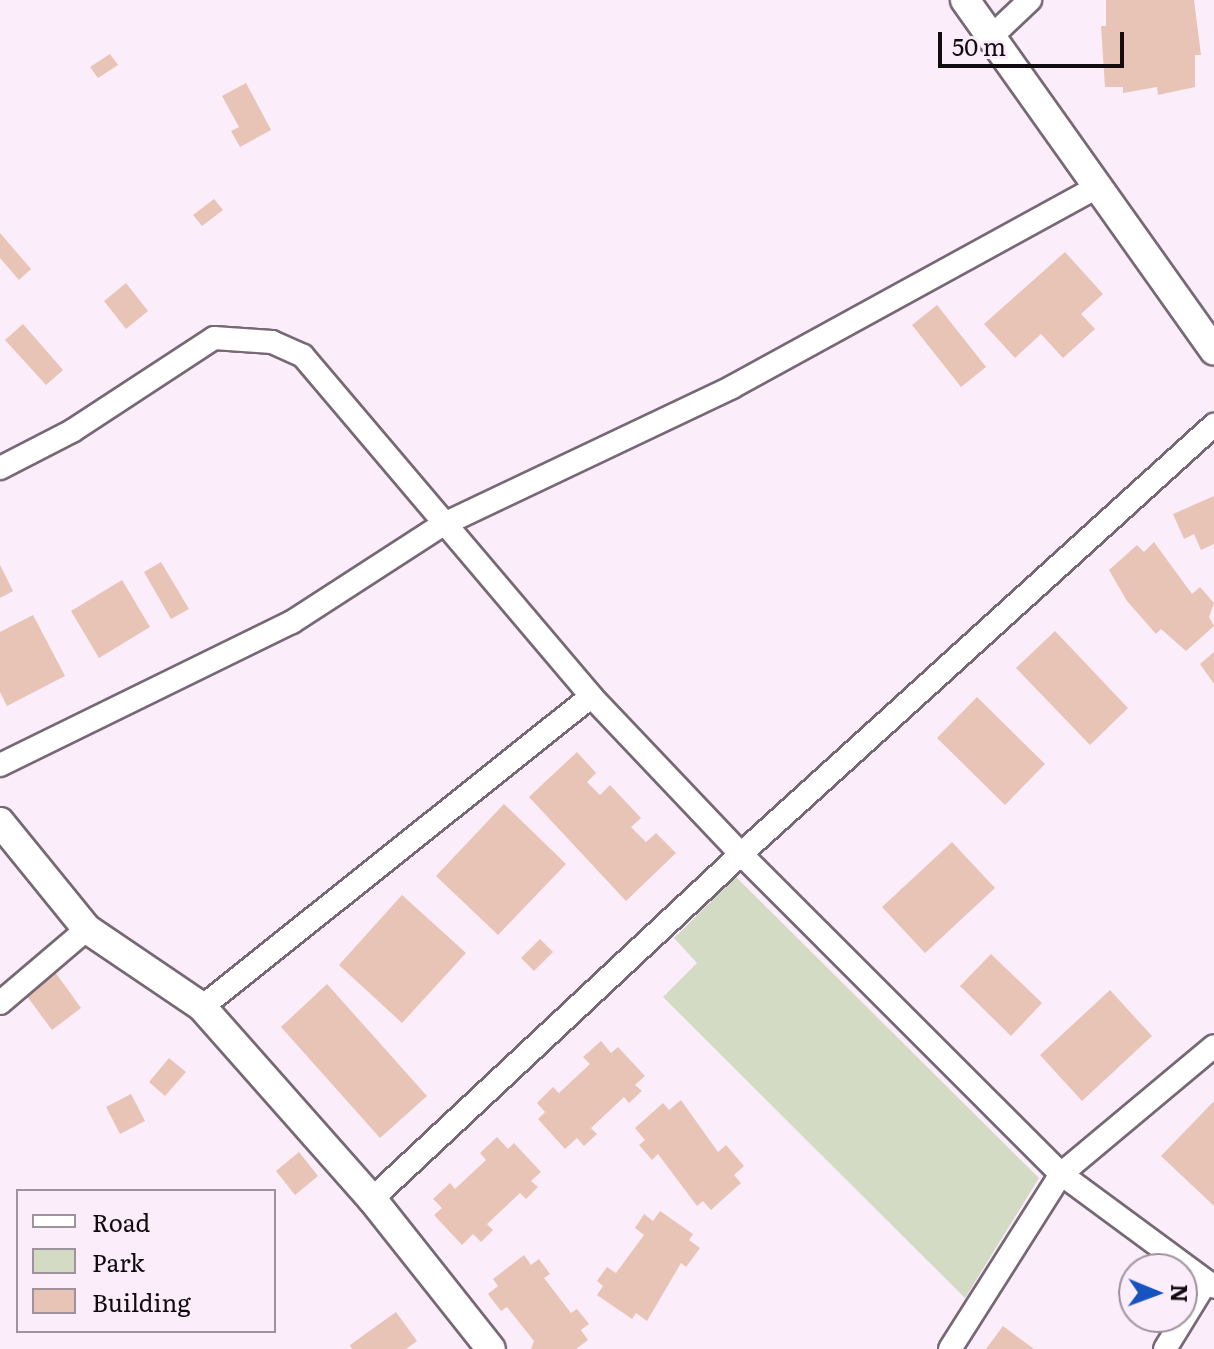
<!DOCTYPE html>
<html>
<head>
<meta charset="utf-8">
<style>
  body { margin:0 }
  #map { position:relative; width:1214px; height:1349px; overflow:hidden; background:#fcedfb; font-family:Literata,serif }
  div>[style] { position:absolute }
  .green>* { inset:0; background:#d4dbc4 }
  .building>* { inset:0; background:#e8c4b6 }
  .roads { filter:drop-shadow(2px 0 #766975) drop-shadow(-2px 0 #766975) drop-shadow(0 2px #766975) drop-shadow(0 -2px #766975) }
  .minor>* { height:22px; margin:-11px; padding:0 11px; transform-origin:11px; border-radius:11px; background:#fff }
  .tertiary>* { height:28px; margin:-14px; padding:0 14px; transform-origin:14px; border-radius:14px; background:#fff }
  span { translate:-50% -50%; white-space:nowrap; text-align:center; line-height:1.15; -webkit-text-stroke:7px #fcedfb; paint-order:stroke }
  .legend { position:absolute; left:16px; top:1189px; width:260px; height:144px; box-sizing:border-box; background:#fcedfb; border:2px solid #9e939d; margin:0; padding:10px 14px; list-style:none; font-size:24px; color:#110c10 }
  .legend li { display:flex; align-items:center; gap:16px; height:40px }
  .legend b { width:40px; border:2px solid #9e939d }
  .north { position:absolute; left:1118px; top:1253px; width:80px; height:80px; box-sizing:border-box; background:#fcedfb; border:2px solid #9e939d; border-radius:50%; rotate:91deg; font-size:22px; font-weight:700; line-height:32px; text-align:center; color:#110c10 }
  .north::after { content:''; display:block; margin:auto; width:28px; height:36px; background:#1754bf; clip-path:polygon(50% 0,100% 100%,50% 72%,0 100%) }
  .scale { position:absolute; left:938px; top:32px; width:186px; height:36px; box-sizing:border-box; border:4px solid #110c10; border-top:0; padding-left:10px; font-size:24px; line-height:28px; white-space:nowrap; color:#110c10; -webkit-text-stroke:6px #fcedfb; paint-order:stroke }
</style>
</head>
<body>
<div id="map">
  <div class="green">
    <i style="clip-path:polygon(736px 877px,1039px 1178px,965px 1298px,663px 997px,697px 963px,674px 938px)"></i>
  </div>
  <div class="building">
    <i style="clip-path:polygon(1106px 0,1194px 0,1201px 55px,1195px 55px,1195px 87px,1158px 95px,1157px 87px,1123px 93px,1123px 87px,1105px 87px,1101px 26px,1106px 26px)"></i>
    <i style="clip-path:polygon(110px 54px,118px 65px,98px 78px,90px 67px)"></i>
    <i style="clip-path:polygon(246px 83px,271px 130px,240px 147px,231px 131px,239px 127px,222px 96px)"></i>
    <i style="clip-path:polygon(214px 199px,223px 210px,202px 226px,193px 215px)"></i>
    <i style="clip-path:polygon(0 233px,31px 269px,19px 280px,0 258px)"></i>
    <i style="clip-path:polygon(1065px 252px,1103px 294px,1081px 314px,1095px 329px,1063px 358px,1041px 334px,1015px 358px,984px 324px)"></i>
    <i style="clip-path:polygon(126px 283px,148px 311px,126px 329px,104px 301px)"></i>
    <i style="clip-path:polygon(937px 305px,986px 367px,961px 387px,912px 325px)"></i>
    <i style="clip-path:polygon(23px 324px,63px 370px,46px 385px,5px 340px)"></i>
    <i style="clip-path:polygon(1214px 496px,1214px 544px,1201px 550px,1194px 534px,1184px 539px,1173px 514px)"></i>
    <i style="clip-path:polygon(1154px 542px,1192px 594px,1200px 587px,1214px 603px,1209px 617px,1214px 626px,1186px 651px,1161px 629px,1156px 634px,1127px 601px,1109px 570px,1137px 545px,1144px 552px)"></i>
    <i style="clip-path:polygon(161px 562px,189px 609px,171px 619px,144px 572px)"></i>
    <i style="clip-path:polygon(0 565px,13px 591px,0 598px)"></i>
    <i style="clip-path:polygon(122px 580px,150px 627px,99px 658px,71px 611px)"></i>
    <i style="clip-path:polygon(33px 615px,65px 676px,7px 706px,0 692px,0 632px)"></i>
    <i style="clip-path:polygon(1055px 631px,1128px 708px,1090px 745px,1016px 668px)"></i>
    <i style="clip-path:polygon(1214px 652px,1214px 684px,1200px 664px)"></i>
    <i style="clip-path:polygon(977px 697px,1045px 764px,1005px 805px,937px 738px)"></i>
    <i style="clip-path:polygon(577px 752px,596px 773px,587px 782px,600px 795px,610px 785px,641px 818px,631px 827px,646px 842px,656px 833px,676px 853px,626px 901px,529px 797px)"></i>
    <i style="clip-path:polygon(504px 804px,566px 864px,498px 935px,436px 876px)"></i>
    <i style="clip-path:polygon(952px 842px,995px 888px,925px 953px,882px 907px)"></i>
    <i style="clip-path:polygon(402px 895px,466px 953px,402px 1023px,339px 965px)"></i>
    <i style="clip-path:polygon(540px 939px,553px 952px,534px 971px,521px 958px)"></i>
    <i style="clip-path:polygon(991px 954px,1042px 1003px,1011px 1036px,960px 986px)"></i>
    <i style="clip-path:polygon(50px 965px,81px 1008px,52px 1030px,20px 987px)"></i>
    <i style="clip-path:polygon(327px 984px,427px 1096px,380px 1138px,281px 1027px)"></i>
    <i style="clip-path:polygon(1110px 990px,1152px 1036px,1082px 1101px,1040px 1055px)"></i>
    <i style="clip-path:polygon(601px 1041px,611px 1053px,618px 1047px,645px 1076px,635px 1085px,642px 1091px,629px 1103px,624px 1097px,591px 1128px,597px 1134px,584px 1146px,577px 1138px,565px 1149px,538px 1119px,545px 1112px,537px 1103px,553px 1087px,559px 1093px,590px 1064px,583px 1057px)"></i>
    <i style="clip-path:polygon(169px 1058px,186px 1072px,165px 1096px,149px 1082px)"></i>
    <i style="clip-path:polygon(131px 1094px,145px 1121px,120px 1134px,106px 1107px)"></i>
    <i style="clip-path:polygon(681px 1100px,718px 1152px,726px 1145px,744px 1166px,734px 1175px,741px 1183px,711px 1210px,703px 1201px,697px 1206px,658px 1154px,652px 1160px,639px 1145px,645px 1140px,635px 1128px,663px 1103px,669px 1110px)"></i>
    <i style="clip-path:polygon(1214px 1101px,1214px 1206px,1161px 1156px)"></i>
    <i style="clip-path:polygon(497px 1137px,508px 1149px,514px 1143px,541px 1172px,531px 1181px,538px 1187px,526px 1199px,520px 1193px,487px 1224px,493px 1230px,481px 1242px,473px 1234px,462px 1245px,434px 1215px,442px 1208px,433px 1199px,450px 1183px,455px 1189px,486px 1160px,480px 1153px)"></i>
    <i style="clip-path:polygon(299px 1152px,318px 1176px,295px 1195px,276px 1171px)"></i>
    <i style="clip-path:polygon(660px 1211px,693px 1234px,689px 1240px,700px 1248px,686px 1267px,681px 1263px,647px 1321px,636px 1313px,632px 1319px,597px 1295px,603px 1286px,597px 1281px,607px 1267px,616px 1273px,644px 1235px,635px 1228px,644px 1214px,653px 1221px)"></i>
    <i style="clip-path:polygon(524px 1255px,531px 1265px,539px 1259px,550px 1274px,544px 1278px,571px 1313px,577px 1309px,589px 1324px,581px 1330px,588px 1340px,576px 1349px,531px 1349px,534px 1341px,507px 1307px,501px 1311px,488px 1294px,498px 1286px,493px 1279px)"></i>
    <i style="clip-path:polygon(396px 1312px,417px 1341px,406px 1349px,352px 1349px,350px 1345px)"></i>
    <i style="clip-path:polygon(1003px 1326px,1034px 1349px,986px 1349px)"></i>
  </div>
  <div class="roads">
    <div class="minor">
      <i style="left:991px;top:37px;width:54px;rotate:-43.5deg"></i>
      <i style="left:0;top:468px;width:81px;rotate:-27.2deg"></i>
      <i style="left:72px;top:431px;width:170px;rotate:-33.2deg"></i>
      <i style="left:214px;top:338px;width:58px;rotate:3.9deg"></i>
      <i style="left:272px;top:342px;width:34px;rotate:24deg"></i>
      <i style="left:303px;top:356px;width:446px;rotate:49.7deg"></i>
      <i style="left:591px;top:696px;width:218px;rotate:46.5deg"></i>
      <i style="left:741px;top:854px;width:453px;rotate:45deg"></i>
      <i style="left:1061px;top:1174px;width:190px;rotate:36.4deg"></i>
      <i style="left:0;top:765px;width:325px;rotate:-26.1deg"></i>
      <i style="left:292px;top:622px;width:179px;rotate:-32.9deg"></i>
      <i style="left:442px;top:525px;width:321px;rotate:-25.4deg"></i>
      <i style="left:732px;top:387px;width:417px;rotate:-28.7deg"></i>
      <i style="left:0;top:1003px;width:114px;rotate:-40.4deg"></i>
      <i style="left:202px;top:1007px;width:498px;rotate:-38.6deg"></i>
      <i style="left:372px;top:1199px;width:505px;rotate:-43.07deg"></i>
      <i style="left:741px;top:854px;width:639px;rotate:-42.21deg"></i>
      <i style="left:950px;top:1349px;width:207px;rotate:-57.6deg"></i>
      <i style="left:1061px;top:1174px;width:199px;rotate:-39.9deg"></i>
      <i style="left:1165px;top:1349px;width:79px;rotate:-58.5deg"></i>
    </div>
    <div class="tertiary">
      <i style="left:965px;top:0;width:430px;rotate:54.6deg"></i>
      <i style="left:0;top:822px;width:138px;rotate:50.9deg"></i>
      <i style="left:87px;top:929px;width:139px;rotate:34.1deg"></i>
      <i style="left:202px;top:1007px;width:256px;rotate:48.5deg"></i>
      <i style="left:372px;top:1199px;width:191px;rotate:51.6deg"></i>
    </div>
  </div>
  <ul class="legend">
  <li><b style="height:10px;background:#fff"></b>Road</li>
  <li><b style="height:22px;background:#d4dbc4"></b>Park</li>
  <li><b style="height:22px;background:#e8c4b6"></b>Building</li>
  </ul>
  <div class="north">N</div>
  <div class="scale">50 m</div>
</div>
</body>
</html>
